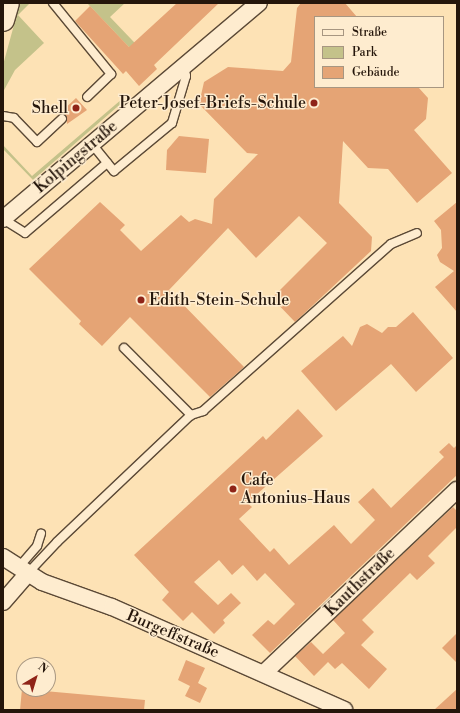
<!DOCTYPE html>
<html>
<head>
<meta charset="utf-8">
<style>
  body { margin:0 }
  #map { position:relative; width:460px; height:713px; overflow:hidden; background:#fde2b5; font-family:"Libre Bodoni",serif }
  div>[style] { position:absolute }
  .green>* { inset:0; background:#c4c28a }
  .building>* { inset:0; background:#e5a475 }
  .roads { filter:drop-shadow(1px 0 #5b4936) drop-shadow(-1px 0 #5b4936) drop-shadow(0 1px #5b4936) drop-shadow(0 -1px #5b4936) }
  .lane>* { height:8px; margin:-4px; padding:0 4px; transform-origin:4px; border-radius:4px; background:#feeccf }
  .street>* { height:16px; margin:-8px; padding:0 8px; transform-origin:8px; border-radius:8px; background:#feeccf }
  .secondary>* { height:22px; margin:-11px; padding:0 11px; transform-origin:11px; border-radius:11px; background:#feeccf }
  .dots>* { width:11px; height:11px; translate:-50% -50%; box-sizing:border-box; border:2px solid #feeccf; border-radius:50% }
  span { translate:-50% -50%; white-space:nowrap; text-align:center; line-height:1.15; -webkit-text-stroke:3px #feeccf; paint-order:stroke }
  .poi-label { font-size:16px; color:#25160b }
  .right { translate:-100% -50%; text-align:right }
  .left { translate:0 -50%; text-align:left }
  .street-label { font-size:16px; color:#25160b }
  .frame { position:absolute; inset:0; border:4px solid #25160b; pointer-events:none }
  .legend { position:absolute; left:314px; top:16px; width:130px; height:72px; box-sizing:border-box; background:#feeccf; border:1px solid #a79681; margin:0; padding:5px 7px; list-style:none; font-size:12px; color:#25160b }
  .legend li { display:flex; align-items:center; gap:8px; height:20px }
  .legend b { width:20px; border:1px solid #a79681 }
  .north { position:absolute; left:16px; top:657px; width:40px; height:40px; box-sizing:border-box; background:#feeccf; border:1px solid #a79681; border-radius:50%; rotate:38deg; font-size:11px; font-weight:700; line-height:16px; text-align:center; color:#25160b }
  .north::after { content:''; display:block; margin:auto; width:14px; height:18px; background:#8f2418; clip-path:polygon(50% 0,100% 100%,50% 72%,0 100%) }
</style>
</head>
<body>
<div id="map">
  <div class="green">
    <i style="clip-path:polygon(20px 3px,30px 3px,18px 15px,44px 43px,15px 70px,3px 92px,3px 65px)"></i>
    <i style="clip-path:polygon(87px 3px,125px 3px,110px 17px,153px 62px,148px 67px)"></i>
    <i style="clip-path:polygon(122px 99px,124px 101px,33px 180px,3px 149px,3px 145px,32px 176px)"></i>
  </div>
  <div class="building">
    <i style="clip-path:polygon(177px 3px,219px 3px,154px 65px,157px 69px,139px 86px,126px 71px,123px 74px,75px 21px,90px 6px,129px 47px)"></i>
    <i style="clip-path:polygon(301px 3px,345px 3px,357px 17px,315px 17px,315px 87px,418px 87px,428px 98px,426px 119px,414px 130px,452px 173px,417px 203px,388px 169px,368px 168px,343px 141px,339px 203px,372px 237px,371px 251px,295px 322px,272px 298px,327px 243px,299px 216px,256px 258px,228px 228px,169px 290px,244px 367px,210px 397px,130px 317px,102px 346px,79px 324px,81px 321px,29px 269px,100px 202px,125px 225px,120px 230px,141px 251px,181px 215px,189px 222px,195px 219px,212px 224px,214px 199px,258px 154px,247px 153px,199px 104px,204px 82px,228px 67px,283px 71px,291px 62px,297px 8px)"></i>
    <i style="clip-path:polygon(76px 98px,87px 110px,67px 124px,66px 115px,58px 115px)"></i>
    <i style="clip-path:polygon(179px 136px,209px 139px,206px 173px,166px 170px,167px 150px)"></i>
    <i style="clip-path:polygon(457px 202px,457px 312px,435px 287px,454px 271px,440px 262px,437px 255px,442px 248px,441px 230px,434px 221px)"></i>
    <i style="clip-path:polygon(413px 312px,453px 358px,416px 392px,391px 364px,336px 411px,301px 371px,343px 336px,352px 346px,360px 327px,367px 324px,382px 333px,388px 327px,396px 327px)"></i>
    <i style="clip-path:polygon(298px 409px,323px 436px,247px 503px,252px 507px,239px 519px,270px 552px,274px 548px,289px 565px,334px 525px,351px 544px,375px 520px,358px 502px,373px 488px,391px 508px,444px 457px,439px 452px,449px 443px,454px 448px,457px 445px,457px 475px,270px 653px,252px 635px,268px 620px,274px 625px,295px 604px,265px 573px,257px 581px,243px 565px,232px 575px,219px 560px,194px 582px,218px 605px,231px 593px,241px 603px,223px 620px,225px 623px,214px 634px,192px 612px,183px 621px,162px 600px,169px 592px,134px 555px,263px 436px,266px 440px)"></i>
    <i style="clip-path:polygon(453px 507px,457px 511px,457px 527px,428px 556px,435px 563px,417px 580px,410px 573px,362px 620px,374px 632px,361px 645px,387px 669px,369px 689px,342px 663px,335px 669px,328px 662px,314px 676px,295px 656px,311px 642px,323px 654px,345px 633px,333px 620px)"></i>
    <i style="clip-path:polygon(457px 633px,457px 663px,442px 648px)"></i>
    <i style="clip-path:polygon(186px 660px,205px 668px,198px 683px,207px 688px,200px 703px,185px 696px,190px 686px,178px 680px)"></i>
    <i style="clip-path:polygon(22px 689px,145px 700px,144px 710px,20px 710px)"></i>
    <i style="clip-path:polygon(457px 689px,457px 710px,434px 710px)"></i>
  </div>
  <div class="roads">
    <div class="lane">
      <i style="left:53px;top:3px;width:92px;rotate:50.8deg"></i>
      <i style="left:111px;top:74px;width:33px;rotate:136deg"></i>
      <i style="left:3px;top:116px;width:11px;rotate:10deg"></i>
      <i style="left:14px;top:118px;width:33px;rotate:46deg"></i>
      <i style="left:37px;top:142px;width:34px;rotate:-43deg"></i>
      <i style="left:92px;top:144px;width:35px;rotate:51deg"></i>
      <i style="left:114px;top:171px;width:75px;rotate:-39.6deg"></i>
      <i style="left:172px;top:123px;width:49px;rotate:-73.4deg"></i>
      <i style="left:186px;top:76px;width:10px;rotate:-101deg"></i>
      <i style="left:3px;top:219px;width:26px;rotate:32deg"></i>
      <i style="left:25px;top:233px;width:108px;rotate:-40.5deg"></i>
      <i style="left:124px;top:348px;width:95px;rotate:45deg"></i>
      <i style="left:18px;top:568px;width:29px;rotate:-49deg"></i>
      <i style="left:37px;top:546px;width:13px;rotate:-72deg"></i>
      <i style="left:27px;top:574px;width:44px;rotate:-46.8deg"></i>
      <i style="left:57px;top:542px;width:185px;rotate:-43.5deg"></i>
      <i style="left:191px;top:415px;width:13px;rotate:-18deg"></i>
      <i style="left:203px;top:411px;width:251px;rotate:-41.6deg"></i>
      <i style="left:391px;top:244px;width:28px;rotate:-23deg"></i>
    </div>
    <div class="street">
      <i style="left:3px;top:219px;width:335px;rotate:-40.2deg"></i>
      <i style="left:3px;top:557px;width:46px;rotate:32.7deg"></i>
      <i style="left:42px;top:582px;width:74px;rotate:19.7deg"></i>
      <i style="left:112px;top:607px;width:254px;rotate:23.9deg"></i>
      <i style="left:3px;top:602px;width:37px;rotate:-49deg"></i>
      <i style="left:264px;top:673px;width:266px;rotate:-43.5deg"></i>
    </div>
    <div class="secondary">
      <i style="left:3px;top:20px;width:18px;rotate:-74deg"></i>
    </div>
  </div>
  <div class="dots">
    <i style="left:314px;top:103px;background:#8f2418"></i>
    <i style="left:76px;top:108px;background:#8f2418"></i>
    <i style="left:141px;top:300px;background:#8f2418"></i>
    <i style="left:233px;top:489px;background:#8f2418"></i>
  </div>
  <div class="poi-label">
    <span class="right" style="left:306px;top:103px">Peter-Josef-Briefs-Schule</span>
    <span class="right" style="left:68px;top:108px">Shell</span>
    <span class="left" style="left:149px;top:300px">Edith-Stein-Schule</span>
    <span class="left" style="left:241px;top:489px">Cafe<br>Antonius-Haus</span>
  </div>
  <div class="street-label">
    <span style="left:76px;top:157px;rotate:-40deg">Kolpingstraße</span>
    <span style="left:360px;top:582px;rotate:-44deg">Kauthstraße</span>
    <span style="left:173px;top:634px;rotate:23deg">Burgeffstraße</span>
  </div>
  <div class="frame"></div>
  <ul class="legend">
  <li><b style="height:5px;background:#feeccf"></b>Straße</li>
  <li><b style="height:11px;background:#c4c28a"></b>Park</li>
  <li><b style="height:11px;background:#e5a475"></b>Gebäude</li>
  </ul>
  <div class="north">N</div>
</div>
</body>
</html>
